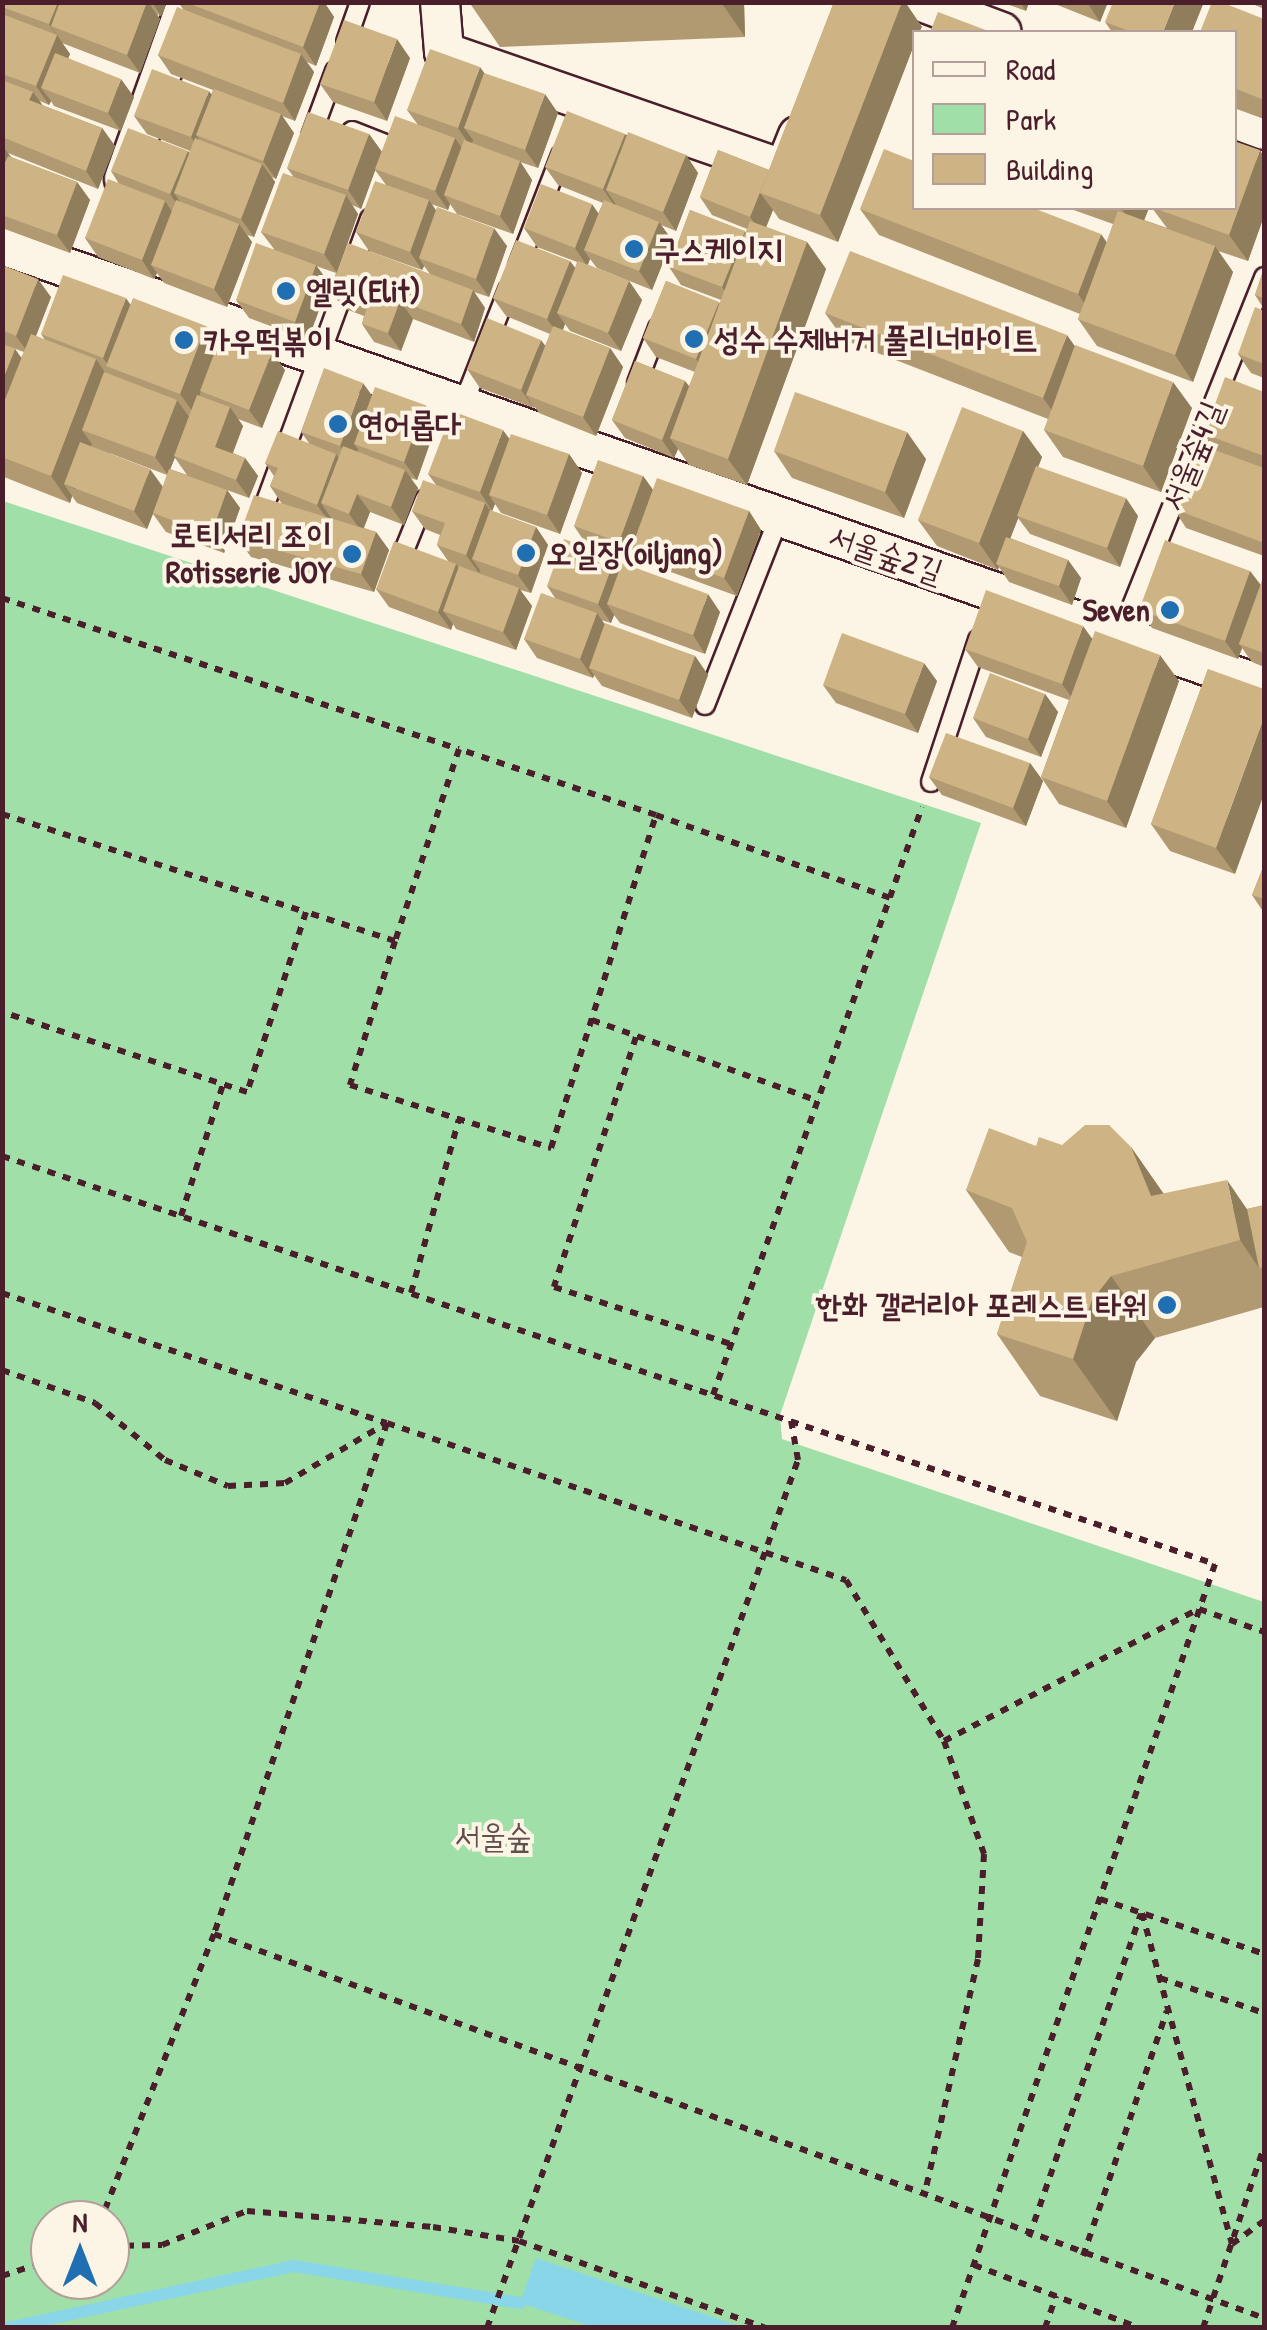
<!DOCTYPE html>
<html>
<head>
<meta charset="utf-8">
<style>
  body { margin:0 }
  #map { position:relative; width:1267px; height:2330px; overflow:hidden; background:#fcf5e5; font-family:"Patrick Hand","Poor Story",sans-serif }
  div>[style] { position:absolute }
  .green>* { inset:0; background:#a0dfa7 }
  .water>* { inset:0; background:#8ad6e9 }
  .stream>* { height:12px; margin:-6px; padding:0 6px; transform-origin:6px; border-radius:6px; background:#8ad6e9 }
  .path>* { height:6px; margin-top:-3px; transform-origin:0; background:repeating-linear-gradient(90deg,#4a1f2b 0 8px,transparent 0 16px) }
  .roads { filter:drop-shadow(2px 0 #4a1f2b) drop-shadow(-2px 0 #4a1f2b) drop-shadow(0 2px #4a1f2b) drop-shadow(0 -2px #4a1f2b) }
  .service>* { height:18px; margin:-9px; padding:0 9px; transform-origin:9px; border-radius:9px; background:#fcf5e5 }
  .minor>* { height:38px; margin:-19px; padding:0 19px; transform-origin:19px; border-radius:19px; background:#fcf5e5 }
  .wall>* { inset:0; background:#b19a72 }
  .shaded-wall>* { inset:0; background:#907d5c }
  .building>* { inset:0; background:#ceb384 }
  .dots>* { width:28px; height:28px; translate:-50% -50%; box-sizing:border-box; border:5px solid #fcf5e5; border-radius:50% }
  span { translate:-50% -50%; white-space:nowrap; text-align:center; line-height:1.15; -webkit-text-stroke:8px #fcf5e5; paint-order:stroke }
  .poi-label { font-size:32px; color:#4a1f2b; font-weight:700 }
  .left { translate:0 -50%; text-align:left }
  .right { translate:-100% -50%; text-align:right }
  .street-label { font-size:32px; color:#4a1f2b }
  .park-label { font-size:32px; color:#604f4a }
  .frame { position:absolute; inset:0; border:5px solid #4a1f2b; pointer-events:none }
  .legend { position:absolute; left:912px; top:30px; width:325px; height:180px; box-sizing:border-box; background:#fcf5e5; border:2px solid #b59f9b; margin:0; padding:12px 18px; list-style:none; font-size:30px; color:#4a1f2b }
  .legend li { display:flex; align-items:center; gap:20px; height:50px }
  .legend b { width:50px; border:2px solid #b59f9b }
  .north { position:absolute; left:30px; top:2200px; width:100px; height:100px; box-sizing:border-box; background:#fcf5e5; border:2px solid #b59f9b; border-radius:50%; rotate:0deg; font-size:28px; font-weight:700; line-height:40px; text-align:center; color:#4a1f2b }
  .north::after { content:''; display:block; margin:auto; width:35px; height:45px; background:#1f6fb2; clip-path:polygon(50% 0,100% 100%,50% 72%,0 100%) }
</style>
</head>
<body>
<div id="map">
  <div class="green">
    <i style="clip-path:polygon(evenodd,3px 501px,981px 823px,780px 1415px,782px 1439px,1264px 1602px,1264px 2327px,3px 2327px,3px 501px,50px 2220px,110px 2220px,110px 2280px,50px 2280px,50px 2220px)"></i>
  </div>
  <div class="water">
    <i style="clip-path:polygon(536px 2258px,742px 2327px,593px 2327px,520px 2303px)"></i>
  </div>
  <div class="stream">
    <i style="left:7px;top:2328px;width:294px;rotate:-12.2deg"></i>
    <i style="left:294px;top:2266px;width:229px;rotate:9.3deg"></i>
  </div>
  <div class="path">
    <i style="left:2px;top:598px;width:481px;rotate:18.3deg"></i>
    <i style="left:459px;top:749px;width:202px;rotate:108.4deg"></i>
    <i style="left:395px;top:941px;width:94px;rotate:-162deg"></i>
    <i style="left:2px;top:814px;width:319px;rotate:17.9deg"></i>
    <i style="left:306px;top:912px;width:189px;rotate:108.1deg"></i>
    <i style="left:247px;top:1092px;width:258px;rotate:-161.9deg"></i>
    <i style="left:656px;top:815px;width:248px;rotate:19.5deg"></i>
    <i style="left:395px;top:941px;width:151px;rotate:107.4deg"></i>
    <i style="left:350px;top:1085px;width:211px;rotate:17.4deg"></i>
    <i style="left:551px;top:1148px;width:349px;rotate:-72.5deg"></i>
    <i style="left:656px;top:815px;width:208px;rotate:-161.5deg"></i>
    <i style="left:592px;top:1020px;width:240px;rotate:19.7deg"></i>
    <i style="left:636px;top:1037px;width:263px;rotate:108.2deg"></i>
    <i style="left:554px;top:1287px;width:186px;rotate:17.9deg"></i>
    <i style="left:2px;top:1156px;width:1280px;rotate:18.59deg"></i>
    <i style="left:1215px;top:1564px;width:808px;rotate:109deg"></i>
    <i style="left:181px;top:1216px;width:139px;rotate:-72.3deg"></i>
    <i style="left:2px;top:1293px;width:406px;rotate:18.7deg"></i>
    <i style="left:387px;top:1423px;width:539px;rotate:108.7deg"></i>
    <i style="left:214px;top:1934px;width:308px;rotate:111.6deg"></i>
    <i style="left:411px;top:1293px;width:180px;rotate:-74.6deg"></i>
    <i style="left:2px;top:1370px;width:99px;rotate:19.5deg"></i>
    <i style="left:95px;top:1403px;width:90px;rotate:39.2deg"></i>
    <i style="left:165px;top:1460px;width:68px;rotate:22.4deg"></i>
    <i style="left:228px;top:1486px;width:57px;rotate:-3deg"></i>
    <i style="left:285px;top:1483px;width:118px;rotate:-30.5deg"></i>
    <i style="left:387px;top:1423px;width:485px;rotate:18.9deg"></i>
    <i style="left:846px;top:1580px;width:188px;rotate:58.7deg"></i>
    <i style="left:944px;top:1741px;width:120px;rotate:70.5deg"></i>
    <i style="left:984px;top:1854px;width:105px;rotate:93.3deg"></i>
    <i style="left:978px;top:1959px;width:234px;rotate:102.8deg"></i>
    <i style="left:713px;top:1395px;width:624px;rotate:-70.43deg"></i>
    <i style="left:944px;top:1741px;width:287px;rotate:-27.4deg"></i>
    <i style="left:1199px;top:1609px;width:69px;rotate:19.5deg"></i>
    <i style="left:1100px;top:1899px;width:173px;rotate:18.5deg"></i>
    <i style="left:1142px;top:1913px;width:343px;rotate:74.8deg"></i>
    <i style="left:1232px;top:2244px;width:39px;rotate:-36deg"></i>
    <i style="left:214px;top:1934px;width:1118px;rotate:20.09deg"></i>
    <i style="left:1160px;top:1978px;width:110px;rotate:18.6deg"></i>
    <i style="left:1029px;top:2237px;width:342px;rotate:-70.9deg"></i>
    <i style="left:110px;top:2246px;width:52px;rotate:-1.1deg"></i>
    <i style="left:162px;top:2245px;width:92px;rotate:-21.8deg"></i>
    <i style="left:247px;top:2211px;width:187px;rotate:4.9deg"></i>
    <i style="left:433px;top:2227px;width:87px;rotate:9.2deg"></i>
    <i style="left:519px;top:2241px;width:262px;rotate:19.4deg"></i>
    <i style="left:1083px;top:2256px;width:259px;rotate:-71.1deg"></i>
    <i style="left:974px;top:2265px;width:178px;rotate:20.8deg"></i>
    <i style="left:2px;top:2276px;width:51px;rotate:-18.4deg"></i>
    <i style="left:487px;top:2328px;width:922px;rotate:-70.29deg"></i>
    <i style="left:798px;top:1460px;width:40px;rotate:-100deg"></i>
    <i style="left:1045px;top:2328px;width:34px;rotate:-71deg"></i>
    <i style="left:1203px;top:2328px;width:191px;rotate:-71.4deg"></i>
  </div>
  <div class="roads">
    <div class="service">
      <i style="left:346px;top:42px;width:42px;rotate:-70.7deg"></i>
      <i style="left:352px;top:131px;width:49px;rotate:21.4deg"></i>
      <i style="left:398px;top:149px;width:10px;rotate:114deg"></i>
      <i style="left:311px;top:136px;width:69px;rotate:-69.7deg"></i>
      <i style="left:518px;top:266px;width:119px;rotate:-68.8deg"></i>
      <i style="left:637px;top:383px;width:59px;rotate:-69.1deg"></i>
      <i style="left:461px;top:410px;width:129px;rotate:-68.6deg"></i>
      <i style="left:260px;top:518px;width:319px;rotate:-69.8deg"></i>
      <i style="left:397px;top:568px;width:74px;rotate:-67.9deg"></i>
      <i style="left:1120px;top:636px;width:387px;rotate:-68.1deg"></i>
      <i style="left:705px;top:705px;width:202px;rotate:-68.5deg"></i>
      <i style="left:931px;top:782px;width:150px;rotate:-71.7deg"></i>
    </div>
    <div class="minor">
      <i style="left:440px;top:2px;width:50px;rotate:85.4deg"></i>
      <i style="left:444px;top:52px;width:360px;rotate:19.1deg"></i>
      <i style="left:784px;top:170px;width:37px;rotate:-68deg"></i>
      <i style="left:922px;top:2px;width:85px;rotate:20.6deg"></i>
      <i style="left:1234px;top:119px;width:32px;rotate:20deg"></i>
      <i style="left:124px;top:179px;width:188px;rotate:-70.4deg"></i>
      <i style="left:2px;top:245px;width:1337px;rotate:19.26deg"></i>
    </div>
  </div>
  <div class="wall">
    <i style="clip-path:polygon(2px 2px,167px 2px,161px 16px,157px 14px,160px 19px,140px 73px,62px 43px,70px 54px,68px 58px,134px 97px,121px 131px,54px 106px,51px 101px,49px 105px,40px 101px,42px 105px,102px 128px,115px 146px,98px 189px,8px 153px,11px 157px,77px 182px,90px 200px,70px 253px,2px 228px)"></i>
    <i style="clip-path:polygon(178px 2px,324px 2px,334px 17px,316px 66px,307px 62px,314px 72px,295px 121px,282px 116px,294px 133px,276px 179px,272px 177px,275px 182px,254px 237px,247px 235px,252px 242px,227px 307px,164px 283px,157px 273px,154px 279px,98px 257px,85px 238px,119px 184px,111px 171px,188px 151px,189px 153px,190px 151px,147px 134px,134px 116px,211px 95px,213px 90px,171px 74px,158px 55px,183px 9px)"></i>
    <i style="clip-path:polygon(469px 2px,744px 2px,745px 37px,500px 47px)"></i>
    <i style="clip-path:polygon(834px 2px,905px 2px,922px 27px,919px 32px,914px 32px,914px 45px,838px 242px,779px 219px,773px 210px,766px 227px,807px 242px,826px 269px,747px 485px,689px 465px,678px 449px,674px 458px,625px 438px,612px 420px,635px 361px,685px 381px,689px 386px,695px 372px,656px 357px,643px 338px,666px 281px,720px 303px,721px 300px,681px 285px,669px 267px,690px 210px,746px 232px,747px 229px,712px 215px,700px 197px,718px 150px,769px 170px)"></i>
    <i style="clip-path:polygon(1001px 2px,1029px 2px,1026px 11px)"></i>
    <i style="clip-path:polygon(1050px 2px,1108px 2px,1100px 22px)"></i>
    <i style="clip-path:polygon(1248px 2px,1264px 2px,1264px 9px)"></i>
    <i style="clip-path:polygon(1264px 19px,1264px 119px,1234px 108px,1234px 32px)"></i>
    <i style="clip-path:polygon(1105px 22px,1192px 32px,1112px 32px)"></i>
    <i style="clip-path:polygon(410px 58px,387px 121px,333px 102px,320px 84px)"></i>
    <i style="clip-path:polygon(evenodd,484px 73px,558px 113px,538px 168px,520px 162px,532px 180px,513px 234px,457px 214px,507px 246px,489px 297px,474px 292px,485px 308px,474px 342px,413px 319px,401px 351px,374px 342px,362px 324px,364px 316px,343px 308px,330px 290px,336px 273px,316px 266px,329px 283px,308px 340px,249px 318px,236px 300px,274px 249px,261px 232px,293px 176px,287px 168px,369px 134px,382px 152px,418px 125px,407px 110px,484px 73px,375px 170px,386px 185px,356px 232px,369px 251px,422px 270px,424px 266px,430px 274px,338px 269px,358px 214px,352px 205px,361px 209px,375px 170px,484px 73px,431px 204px,448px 210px,450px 204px,457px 214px,436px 211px,431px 204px)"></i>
    <i style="clip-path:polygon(625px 134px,627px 137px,686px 155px,698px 173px,676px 231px,661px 225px,672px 240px,652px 290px,597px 268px,590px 259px,588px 265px,629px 281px,642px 300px,621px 351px,570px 331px,565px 324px,563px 330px,610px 348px,623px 367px,596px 436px,539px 413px,535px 407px,534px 408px,480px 388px,467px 369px,545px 346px,550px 334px,506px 316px,493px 298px,570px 261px,575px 268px,577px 262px,537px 247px,524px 228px,598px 214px,603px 203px,558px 185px,545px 167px)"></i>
    <i style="clip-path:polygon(1264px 157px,1264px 216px,1248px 261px,1218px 251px,1233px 272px,1193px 382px,1097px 346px,1078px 319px,1080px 314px,879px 235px,860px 209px,1107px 242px,1113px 224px,1068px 208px,1149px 208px,1144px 220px,1167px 228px,1152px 208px)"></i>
    <i style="clip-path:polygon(evenodd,2px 265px,51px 297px,36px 336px,45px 340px,41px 334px,130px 304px,285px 370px,262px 428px,238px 419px,243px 426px,233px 453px,245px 458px,258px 476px,249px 498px,227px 490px,240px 508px,224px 553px,166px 532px,153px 514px,147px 529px,77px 503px,72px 496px,70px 503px,4px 477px,2px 475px,2px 344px,15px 349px,21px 358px,24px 352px,2px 344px,2px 265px,109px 453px,167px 475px,163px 487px,109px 453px,2px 265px,175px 458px,187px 475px,170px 469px,175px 458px)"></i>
    <i style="clip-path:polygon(1264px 268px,1264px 309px,1255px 295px)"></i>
    <i style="clip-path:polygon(1264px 311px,1264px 378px,1251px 373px,1238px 354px)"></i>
    <i style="clip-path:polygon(825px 313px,1075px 346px,1192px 408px,1161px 492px,1063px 457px,1044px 430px,1048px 419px,844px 340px)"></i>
    <i style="clip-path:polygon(1264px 392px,1264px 556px,1186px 528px,1174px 509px,1215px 450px,1204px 434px)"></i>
    <i style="clip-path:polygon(425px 405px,437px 423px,417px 480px,410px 478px,418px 488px,404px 525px,370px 512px,364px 528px,376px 532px,389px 550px,374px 592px,251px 557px,238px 539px,282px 504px,270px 486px,274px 476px,265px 463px,309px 443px,301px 432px)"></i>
    <i style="clip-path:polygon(1023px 431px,1042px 457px,1038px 467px,1138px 516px,1120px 567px,1030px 534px,1018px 518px,1010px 538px,1068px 560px,1081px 578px,1072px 605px,1009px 582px,999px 567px,998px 570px,937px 546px,918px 520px)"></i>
    <i style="clip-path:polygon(509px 438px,569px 454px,582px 473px,560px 534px,501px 513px,495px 504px,492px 511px,536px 527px,548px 545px,531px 593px,520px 590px,532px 606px,516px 650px,456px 629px,453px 624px,451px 630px,389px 607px,376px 589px,448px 561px,437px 545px,440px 535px,425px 529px,412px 511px,436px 485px,428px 474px)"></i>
    <i style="clip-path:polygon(774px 451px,926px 459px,904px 518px,792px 478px)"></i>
    <i style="clip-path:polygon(643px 476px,653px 490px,749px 511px,761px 530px,737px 596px,646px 563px,636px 548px,632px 561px,586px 544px,574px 526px)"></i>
    <i style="clip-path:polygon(615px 558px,621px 566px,720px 612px,705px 654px,620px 623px,614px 615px,611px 623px,601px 620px,605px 624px,695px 656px,708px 675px,692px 718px,602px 686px,594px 675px,593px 678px,537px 658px,524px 639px,555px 598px,547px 586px)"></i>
    <i style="clip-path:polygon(1250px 571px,1261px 585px,1264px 575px,1264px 667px,1252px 662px,1242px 648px,1238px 659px,1152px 628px,1139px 610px)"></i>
    <i style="clip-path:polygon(1092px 638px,1179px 681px,1126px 828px,1059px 804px,1041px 777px,1069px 700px,978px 667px,965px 649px)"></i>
    <i style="clip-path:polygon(1208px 669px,1235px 874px,1170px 851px,1151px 824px)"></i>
    <i style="clip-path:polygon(937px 681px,918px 733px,836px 703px,823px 685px)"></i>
    <i style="clip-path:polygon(1045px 694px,1058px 712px,1041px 757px,986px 737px,973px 718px)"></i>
    <i style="clip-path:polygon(1030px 763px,1043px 781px,1026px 826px,942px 795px,929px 777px)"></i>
    <i style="clip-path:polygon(1264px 865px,1264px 913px,1252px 895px)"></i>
    <i style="clip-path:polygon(1062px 1145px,1131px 1147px,1163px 1193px,1247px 1209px,1264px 1205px,1264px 1307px,1155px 1338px,1136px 1362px,1117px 1421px,1040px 1396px,997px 1334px,1022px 1257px,1009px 1252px,966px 1190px,1036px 1146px)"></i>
  </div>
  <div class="shaded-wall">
    <i style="clip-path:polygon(58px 2px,77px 2px,51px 26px,62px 43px,49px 24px)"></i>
    <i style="clip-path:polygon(147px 2px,148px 2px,160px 19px,140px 73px,127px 55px)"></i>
    <i style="clip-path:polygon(152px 2px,167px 2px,161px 16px)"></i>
    <i style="clip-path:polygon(320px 2px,324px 2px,334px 17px,316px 66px,303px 47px)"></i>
    <i style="clip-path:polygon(721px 2px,744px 2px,745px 37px)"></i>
    <i style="clip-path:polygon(902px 2px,905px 2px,922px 27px,919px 32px,914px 32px,914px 45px,838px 242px,820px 215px)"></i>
    <i style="clip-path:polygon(1020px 2px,1029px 2px,1026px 11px)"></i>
    <i style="clip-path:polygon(1088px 2px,1108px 2px,1100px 22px,1088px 4px)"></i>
    <i style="clip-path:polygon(1175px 2px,1204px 2px,1192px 32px,1163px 32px)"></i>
    <i style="clip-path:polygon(57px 35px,70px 54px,54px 92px,41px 88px,51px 101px,49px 105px,36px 86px)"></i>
    <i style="clip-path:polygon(397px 39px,410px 58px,387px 121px,374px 102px)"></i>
    <i style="clip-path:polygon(301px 54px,314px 72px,295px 121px,283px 103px)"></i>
    <i style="clip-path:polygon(480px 67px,493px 85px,464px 128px,473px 140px,471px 147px,458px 128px)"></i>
    <i style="clip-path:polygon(121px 79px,134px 97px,121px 131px,108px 113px)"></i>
    <i style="clip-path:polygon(209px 91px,222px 109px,196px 135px,206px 149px,204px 156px,191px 137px)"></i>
    <i style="clip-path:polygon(33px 92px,46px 110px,29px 100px)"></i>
    <i style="clip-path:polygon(545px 94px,558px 113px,538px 168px,525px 150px)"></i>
    <i style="clip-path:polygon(281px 114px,294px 133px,276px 179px,263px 161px)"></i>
    <i style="clip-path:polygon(102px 128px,115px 146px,98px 189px,86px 171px)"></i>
    <i style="clip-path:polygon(369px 134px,382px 152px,361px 209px,348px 190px)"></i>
    <i style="clip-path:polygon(625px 134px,638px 152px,606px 190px,617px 206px,616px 208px,603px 189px)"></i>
    <i style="clip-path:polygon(455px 138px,468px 157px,444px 195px,450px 204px,448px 210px,435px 191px)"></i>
    <i style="clip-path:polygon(5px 149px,18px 167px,2px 208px,2px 155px)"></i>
    <i style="clip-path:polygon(1260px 150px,1264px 157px,1264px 216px,1248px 261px,1229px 235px)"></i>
    <i style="clip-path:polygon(188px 151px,200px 169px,174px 193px,185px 209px,183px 213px,170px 194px)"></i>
    <i style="clip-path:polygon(686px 155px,698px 173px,676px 231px,663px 212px)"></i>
    <i style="clip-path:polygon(520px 161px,532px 180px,513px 234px,500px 216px)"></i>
    <i style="clip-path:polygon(262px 164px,275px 182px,254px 237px,241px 219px)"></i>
    <i style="clip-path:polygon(769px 170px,760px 193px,773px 210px,763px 235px,750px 217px)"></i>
    <i style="clip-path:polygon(77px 182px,90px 200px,70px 253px,57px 235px)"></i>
    <i style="clip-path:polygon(346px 195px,358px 214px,337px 273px,324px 254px)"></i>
    <i style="clip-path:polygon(429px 200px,442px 219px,419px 258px,424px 266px,422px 270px,410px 252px)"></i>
    <i style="clip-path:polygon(165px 201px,177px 219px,151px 265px,157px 273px,154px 279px,142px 260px)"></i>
    <i style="clip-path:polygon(592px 204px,605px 223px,584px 250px,590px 259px,587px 266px,575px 248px)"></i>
    <i style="clip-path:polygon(1121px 208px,1149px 208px,1139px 233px)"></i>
    <i style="clip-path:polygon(659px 222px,672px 240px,652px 290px,639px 271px)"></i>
    <i style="clip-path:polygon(239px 224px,252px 242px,227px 307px,214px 289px)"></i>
    <i style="clip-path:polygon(494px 228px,507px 246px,489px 297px,476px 279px)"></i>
    <i style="clip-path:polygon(745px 231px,735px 306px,722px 287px)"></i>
    <i style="clip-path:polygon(1101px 234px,1120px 261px,1096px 320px,1078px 294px)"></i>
    <i style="clip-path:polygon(807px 242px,826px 269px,747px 485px,728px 459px)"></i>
    <i style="clip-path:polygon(1215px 246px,1233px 272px,1193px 382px,1175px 355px)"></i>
    <i style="clip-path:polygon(570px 261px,583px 279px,557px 313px,565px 324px,560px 337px,547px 319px)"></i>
    <i style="clip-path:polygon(316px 265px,329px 283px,308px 340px,295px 322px)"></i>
    <i style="clip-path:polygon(38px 279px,51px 297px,29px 354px,16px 336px)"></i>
    <i style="clip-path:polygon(629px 281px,642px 300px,621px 351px,608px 333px)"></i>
    <i style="clip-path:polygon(473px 290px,485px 308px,474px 342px,461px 324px)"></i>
    <i style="clip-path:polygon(126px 298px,138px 316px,110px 368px,103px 358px)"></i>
    <i style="clip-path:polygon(400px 301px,413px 319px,401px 351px,388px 333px)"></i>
    <i style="clip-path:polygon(719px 302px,709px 377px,696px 359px)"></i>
    <i style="clip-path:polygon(206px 326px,219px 344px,193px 412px,180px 394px)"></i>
    <i style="clip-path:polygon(1067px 335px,1086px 362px,1062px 424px,1043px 398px)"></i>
    <i style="clip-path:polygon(541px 340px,554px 358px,526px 395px,534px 408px,521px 390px)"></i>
    <i style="clip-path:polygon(610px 348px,623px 367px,596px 436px,583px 417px)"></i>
    <i style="clip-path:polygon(15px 349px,28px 367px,10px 415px,2px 405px,2px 382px)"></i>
    <i style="clip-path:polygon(272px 352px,285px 370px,262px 428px,249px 410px)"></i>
    <i style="clip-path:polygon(96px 359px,114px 386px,82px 430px,92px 444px,75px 489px,64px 484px,72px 496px,70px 503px,51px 476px)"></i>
    <i style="clip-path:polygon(685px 381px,698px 399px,670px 438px,678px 449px,674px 458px,662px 440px)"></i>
    <i style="clip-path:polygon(1173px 382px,1192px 408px,1161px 492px,1143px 466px)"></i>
    <i style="clip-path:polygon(363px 383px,376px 401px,354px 444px,358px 449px,353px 465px,340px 446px)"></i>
    <i style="clip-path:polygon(177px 400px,190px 418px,168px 475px,155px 457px)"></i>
    <i style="clip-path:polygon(425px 405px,437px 423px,417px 480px,404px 462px)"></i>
    <i style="clip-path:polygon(230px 407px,243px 426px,228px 465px,215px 447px)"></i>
    <i style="clip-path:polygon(503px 430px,516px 448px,489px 495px,495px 504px,492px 511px,480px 492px)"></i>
    <i style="clip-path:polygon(1023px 431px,1042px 457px,1000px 565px,996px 564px,999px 567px,998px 570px,979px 543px)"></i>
    <i style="clip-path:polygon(907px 432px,926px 459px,904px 518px,885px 492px)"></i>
    <i style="clip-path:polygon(336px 454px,349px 472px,321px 503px,331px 518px,330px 523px,317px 505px)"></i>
    <i style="clip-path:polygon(569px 454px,582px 473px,560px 534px,547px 515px)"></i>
    <i style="clip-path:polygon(245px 458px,258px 476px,249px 498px,236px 480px)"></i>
    <i style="clip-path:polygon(150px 469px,163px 487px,147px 529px,134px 511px)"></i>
    <i style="clip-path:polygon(405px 470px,418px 488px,404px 525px,391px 507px)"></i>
    <i style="clip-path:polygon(643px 476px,656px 494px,633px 544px,636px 548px,632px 561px,619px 542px)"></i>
    <i style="clip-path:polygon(227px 490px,240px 508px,224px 553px,211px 535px)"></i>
    <i style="clip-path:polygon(357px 494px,370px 512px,362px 532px,349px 514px)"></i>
    <i style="clip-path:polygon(1126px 498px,1138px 516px,1120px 567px,1107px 548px)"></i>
    <i style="clip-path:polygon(485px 503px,498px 522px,472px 559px,480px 570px,479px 573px,466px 555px)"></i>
    <i style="clip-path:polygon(749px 511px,761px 530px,737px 596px,724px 578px)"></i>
    <i style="clip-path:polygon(536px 527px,548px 545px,531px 593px,518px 575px)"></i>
    <i style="clip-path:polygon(376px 532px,389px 550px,374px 592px,361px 574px)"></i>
    <i style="clip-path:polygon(615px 558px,628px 577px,607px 604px,614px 615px,611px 623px,598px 604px)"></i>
    <i style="clip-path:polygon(1068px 560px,1081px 578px,1072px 605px,1059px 586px)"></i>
    <i style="clip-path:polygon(456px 564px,469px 582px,443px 611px,453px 624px,451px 630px,438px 612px)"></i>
    <i style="clip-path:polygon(1250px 571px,1263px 589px,1239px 644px,1242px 648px,1238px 659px,1225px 641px)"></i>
    <i style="clip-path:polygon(519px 588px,532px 606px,516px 650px,503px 632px)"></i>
    <i style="clip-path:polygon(708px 594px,720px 612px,705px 654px,693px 635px)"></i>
    <i style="clip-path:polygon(597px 613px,610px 632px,589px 668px,594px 675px,593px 678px,580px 659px)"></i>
    <i style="clip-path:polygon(1083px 626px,1096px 644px,1075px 702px,1062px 684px)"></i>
    <i style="clip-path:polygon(1160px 655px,1179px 681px,1126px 828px,1107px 801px)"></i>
    <i style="clip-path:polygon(695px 656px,708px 675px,692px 718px,679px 700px)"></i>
    <i style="clip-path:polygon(924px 663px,937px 681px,918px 733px,905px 714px)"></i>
    <i style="clip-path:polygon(1045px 694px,1058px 712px,1041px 757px,1028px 739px)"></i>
    <i style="clip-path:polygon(1264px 717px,1264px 794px,1235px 874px,1216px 848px)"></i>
    <i style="clip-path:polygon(1030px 763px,1043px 781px,1026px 826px,1013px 808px)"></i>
    <i style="clip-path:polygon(1131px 1147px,1175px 1210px,1151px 1196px)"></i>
    <i style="clip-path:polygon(1227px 1180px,1264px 1234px,1259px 1268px,1240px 1240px)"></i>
    <i style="clip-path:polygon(1111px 1276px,1155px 1338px,1136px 1362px,1117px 1421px,1073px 1359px,1092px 1300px)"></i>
  </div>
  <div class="building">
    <i style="clip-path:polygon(2px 2px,58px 2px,49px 24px,2px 7px)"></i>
    <i style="clip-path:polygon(60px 2px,147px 2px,127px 55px,51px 26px)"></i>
    <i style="clip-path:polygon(185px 2px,320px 2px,303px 47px)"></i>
    <i style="clip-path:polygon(834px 2px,902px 2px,820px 215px,760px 193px)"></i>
    <i style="clip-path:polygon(1113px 2px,1175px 2px,1163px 32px,1132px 32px,1105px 22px)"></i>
    <i style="clip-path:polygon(1212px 2px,1221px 2px,1264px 19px,1264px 100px,1234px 88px,1234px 32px,1200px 32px)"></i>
    <i style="clip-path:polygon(177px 7px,301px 54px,283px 103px,158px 55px)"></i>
    <i style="clip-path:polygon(938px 12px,991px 32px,930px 32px)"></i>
    <i style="clip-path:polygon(2px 14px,57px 35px,36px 86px,2px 74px)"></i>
    <i style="clip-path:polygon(344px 20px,397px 39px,374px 102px,320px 84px)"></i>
    <i style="clip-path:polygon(430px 49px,480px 67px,458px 128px,407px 110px)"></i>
    <i style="clip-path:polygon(55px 53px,121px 79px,108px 113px,41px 88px)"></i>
    <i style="clip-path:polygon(152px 69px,209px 91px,191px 137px,134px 116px)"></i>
    <i style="clip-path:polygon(484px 73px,545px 94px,525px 150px,464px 128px)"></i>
    <i style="clip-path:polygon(2px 80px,33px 92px,29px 100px,102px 128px,86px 171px,2px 137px)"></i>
    <i style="clip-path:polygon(214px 89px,281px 114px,263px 161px,196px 135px)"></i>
    <i style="clip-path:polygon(567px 111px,625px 134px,603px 189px,545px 167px)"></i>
    <i style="clip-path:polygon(308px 112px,369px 134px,348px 190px,287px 168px)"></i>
    <i style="clip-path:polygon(395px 116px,455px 138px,435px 191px,375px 169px)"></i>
    <i style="clip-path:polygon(128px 128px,188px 151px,170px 194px,111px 171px)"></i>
    <i style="clip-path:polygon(628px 132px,686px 155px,663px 212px,606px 190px)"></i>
    <i style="clip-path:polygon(195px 138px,262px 164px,241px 219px,174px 193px)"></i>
    <i style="clip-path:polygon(464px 140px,520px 161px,500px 216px,444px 195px)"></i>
    <i style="clip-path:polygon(1234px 141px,1260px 150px,1229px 235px,1154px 208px,1234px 208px)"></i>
    <i style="clip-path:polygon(884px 149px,914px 161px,914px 208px,1033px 208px,1101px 234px,1078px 294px,860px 209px)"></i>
    <i style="clip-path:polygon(718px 150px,769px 170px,750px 217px,700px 197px)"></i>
    <i style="clip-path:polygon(8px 156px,77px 182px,57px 235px,2px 215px,2px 169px)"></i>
    <i style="clip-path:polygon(283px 173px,346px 195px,324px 254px,261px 232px)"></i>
    <i style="clip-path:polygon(108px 179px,165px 201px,142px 260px,85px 238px)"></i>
    <i style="clip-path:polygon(375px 181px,429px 200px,410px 252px,356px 232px)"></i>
    <i style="clip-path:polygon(541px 184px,592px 204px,575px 248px,524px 228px)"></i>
    <i style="clip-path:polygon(176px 200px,239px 224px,214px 289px,151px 265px)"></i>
    <i style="clip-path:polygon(604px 200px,659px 222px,639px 271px,584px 250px)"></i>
    <i style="clip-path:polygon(437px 207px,494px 228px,476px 279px,419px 258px)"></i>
    <i style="clip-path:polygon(690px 210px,745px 231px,722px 287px,669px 267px)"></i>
    <i style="clip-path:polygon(1118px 211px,1215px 246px,1175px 355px,1078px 319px)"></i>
    <i style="clip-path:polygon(750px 221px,807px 242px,728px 459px,670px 438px)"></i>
    <i style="clip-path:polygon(516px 240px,570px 261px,547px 319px,493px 298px)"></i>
    <i style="clip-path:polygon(256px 243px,316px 265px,295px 322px,236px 300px)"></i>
    <i style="clip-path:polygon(348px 243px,473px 290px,461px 324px,400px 301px,388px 333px,362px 324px,368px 304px,330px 290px)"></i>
    <i style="clip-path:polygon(850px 251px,1067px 335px,1043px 398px,825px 313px)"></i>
    <i style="clip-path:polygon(578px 261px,629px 281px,608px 333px,557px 313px)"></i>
    <i style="clip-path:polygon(2px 265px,38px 279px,16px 336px,2px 330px)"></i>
    <i style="clip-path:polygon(1264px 268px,1264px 298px,1255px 295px)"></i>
    <i style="clip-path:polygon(63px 275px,126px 298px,103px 358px,41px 334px)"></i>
    <i style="clip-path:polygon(666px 281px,719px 302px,696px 359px,643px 338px)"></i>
    <i style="clip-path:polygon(133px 298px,206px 326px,180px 394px,106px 366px)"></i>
    <i style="clip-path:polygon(1255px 307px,1264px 311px,1264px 364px,1238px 354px)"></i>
    <i style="clip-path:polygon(487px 318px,541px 340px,521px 390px,467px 369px)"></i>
    <i style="clip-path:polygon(553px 326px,610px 348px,583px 417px,526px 395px)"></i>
    <i style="clip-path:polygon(222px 333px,272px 352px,249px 410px,200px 391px)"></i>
    <i style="clip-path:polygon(31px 334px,96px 359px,51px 476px,2px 457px,2px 407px)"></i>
    <i style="clip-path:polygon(2px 344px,15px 349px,2px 382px)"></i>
    <i style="clip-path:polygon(1075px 345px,1173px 382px,1143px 466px,1044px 430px)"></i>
    <i style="clip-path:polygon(635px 361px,685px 381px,662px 440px,612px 420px)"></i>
    <i style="clip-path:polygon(324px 368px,363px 383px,340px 446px,301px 432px)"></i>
    <i style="clip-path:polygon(104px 372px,177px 400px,155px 457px,82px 430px)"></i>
    <i style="clip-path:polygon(1225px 377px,1264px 392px,1264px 456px,1204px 434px)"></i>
    <i style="clip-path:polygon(375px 387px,425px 405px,404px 462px,354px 444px)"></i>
    <i style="clip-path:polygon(795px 392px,907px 432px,885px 492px,774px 451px)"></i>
    <i style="clip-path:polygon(197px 395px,230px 407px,215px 447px,245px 458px,236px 480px,174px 456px)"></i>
    <i style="clip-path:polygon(962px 407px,1023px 431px,979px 543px,918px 520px)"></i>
    <i style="clip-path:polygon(452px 411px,503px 430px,480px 492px,428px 474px)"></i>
    <i style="clip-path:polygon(278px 431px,336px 454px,317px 505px,270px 486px,278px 468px,265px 463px)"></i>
    <i style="clip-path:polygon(511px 434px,569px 454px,547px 515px,489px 495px)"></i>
    <i style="clip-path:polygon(80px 442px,150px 469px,134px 511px,64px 484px)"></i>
    <i style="clip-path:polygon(1198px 444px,1264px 468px,1264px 543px,1174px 509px)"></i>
    <i style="clip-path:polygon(343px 446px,405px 470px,391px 507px,357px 494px,349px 514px,321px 503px)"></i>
    <i style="clip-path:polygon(598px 460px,643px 476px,619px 542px,574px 526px)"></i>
    <i style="clip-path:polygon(1036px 466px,1126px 498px,1107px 548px,1017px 516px)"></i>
    <i style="clip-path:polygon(169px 469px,227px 490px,211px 535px,153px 513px)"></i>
    <i style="clip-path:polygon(657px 478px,749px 511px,724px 578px,633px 544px)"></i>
    <i style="clip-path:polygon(423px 480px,485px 503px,466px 555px,437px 545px,445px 523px,412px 511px)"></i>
    <i style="clip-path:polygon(254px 495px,376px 532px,361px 574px,238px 539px)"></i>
    <i style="clip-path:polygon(490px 510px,536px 527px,518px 575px,472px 559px)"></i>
    <i style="clip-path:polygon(1006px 537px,1068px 560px,1059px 586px,996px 564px)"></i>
    <i style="clip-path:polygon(564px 539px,615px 558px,598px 604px,547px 586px)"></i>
    <i style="clip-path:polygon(1165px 540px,1250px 571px,1225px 641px,1139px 610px)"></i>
    <i style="clip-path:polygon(394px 541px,456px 564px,438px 612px,376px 589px)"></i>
    <i style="clip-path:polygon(622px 563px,708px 594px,693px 635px,607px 604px)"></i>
    <i style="clip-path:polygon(459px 566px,519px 588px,503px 632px,443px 611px)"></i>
    <i style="clip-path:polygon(1264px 575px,1264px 653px,1239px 644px)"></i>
    <i style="clip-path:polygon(986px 590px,1083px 626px,1062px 684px,965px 649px)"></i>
    <i style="clip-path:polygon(541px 593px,597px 613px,580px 659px,524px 639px)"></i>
    <i style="clip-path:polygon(605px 623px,695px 656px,679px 700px,589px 668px)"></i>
    <i style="clip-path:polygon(1095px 631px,1160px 655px,1107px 801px,1041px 777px)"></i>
    <i style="clip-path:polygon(842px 633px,924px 663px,905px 714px,823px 685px)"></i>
    <i style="clip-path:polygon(1208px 669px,1264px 689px,1264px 717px,1216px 848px,1151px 824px)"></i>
    <i style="clip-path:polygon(990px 673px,1045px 694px,1028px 739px,973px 718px)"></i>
    <i style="clip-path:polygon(946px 733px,1030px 763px,1013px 808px,929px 777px)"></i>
    <i style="clip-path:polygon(1264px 865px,1264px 899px,1252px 895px)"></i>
    <i style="clip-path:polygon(1085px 1125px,1109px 1125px,1131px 1147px,1151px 1196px,1227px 1180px,1240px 1240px,1111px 1276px,1092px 1300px,1073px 1359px,997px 1334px,1027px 1242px,1012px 1208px,966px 1190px,989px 1128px,1036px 1146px,1039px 1137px,1062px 1145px)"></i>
    <i style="clip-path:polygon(1264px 1205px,1264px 1267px,1259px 1268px,1247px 1209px)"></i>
  </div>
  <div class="dots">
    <i style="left:634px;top:249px;background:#1f6fb2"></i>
    <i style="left:286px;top:291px;background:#1f6fb2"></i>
    <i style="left:694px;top:339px;background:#1f6fb2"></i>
    <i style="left:184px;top:340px;background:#1f6fb2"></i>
    <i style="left:338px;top:424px;background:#1f6fb2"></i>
    <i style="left:526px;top:553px;background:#1f6fb2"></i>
    <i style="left:352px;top:554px;background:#1f6fb2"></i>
    <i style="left:1170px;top:610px;background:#1f6fb2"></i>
    <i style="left:1167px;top:1305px;background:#1f6fb2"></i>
  </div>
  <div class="poi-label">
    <span class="left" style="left:654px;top:249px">구스케이지</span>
    <span class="left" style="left:306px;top:291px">엘릿(Elit)</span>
    <span class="left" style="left:714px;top:339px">성수 수제버거 풀리너마이트</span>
    <span class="left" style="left:204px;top:340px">카우떡볶이</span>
    <span class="left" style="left:358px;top:424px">연어롭다</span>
    <span class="right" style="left:332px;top:554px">로티서리 조이<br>Rotisserie JOY</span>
    <span class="left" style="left:546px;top:553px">오일장(oiljang)</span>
    <span class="right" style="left:1150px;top:610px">Seven</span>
    <span class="right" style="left:1147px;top:1305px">한화 갤러리아 포레스트 타워</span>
  </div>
  <div class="street-label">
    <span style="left:1192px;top:456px;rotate:-68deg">서울숲4길</span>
    <span style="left:886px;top:554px;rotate:19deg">서울숲2길</span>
  </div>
  <div class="park-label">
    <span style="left:493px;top:1836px">서울숲</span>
  </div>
  <div class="frame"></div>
  <ul class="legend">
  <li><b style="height:12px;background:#fcf5e5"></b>Road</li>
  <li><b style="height:28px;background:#a0dfa7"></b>Park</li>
  <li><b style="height:28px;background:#ceb384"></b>Building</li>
  </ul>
  <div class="north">N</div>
</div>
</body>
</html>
